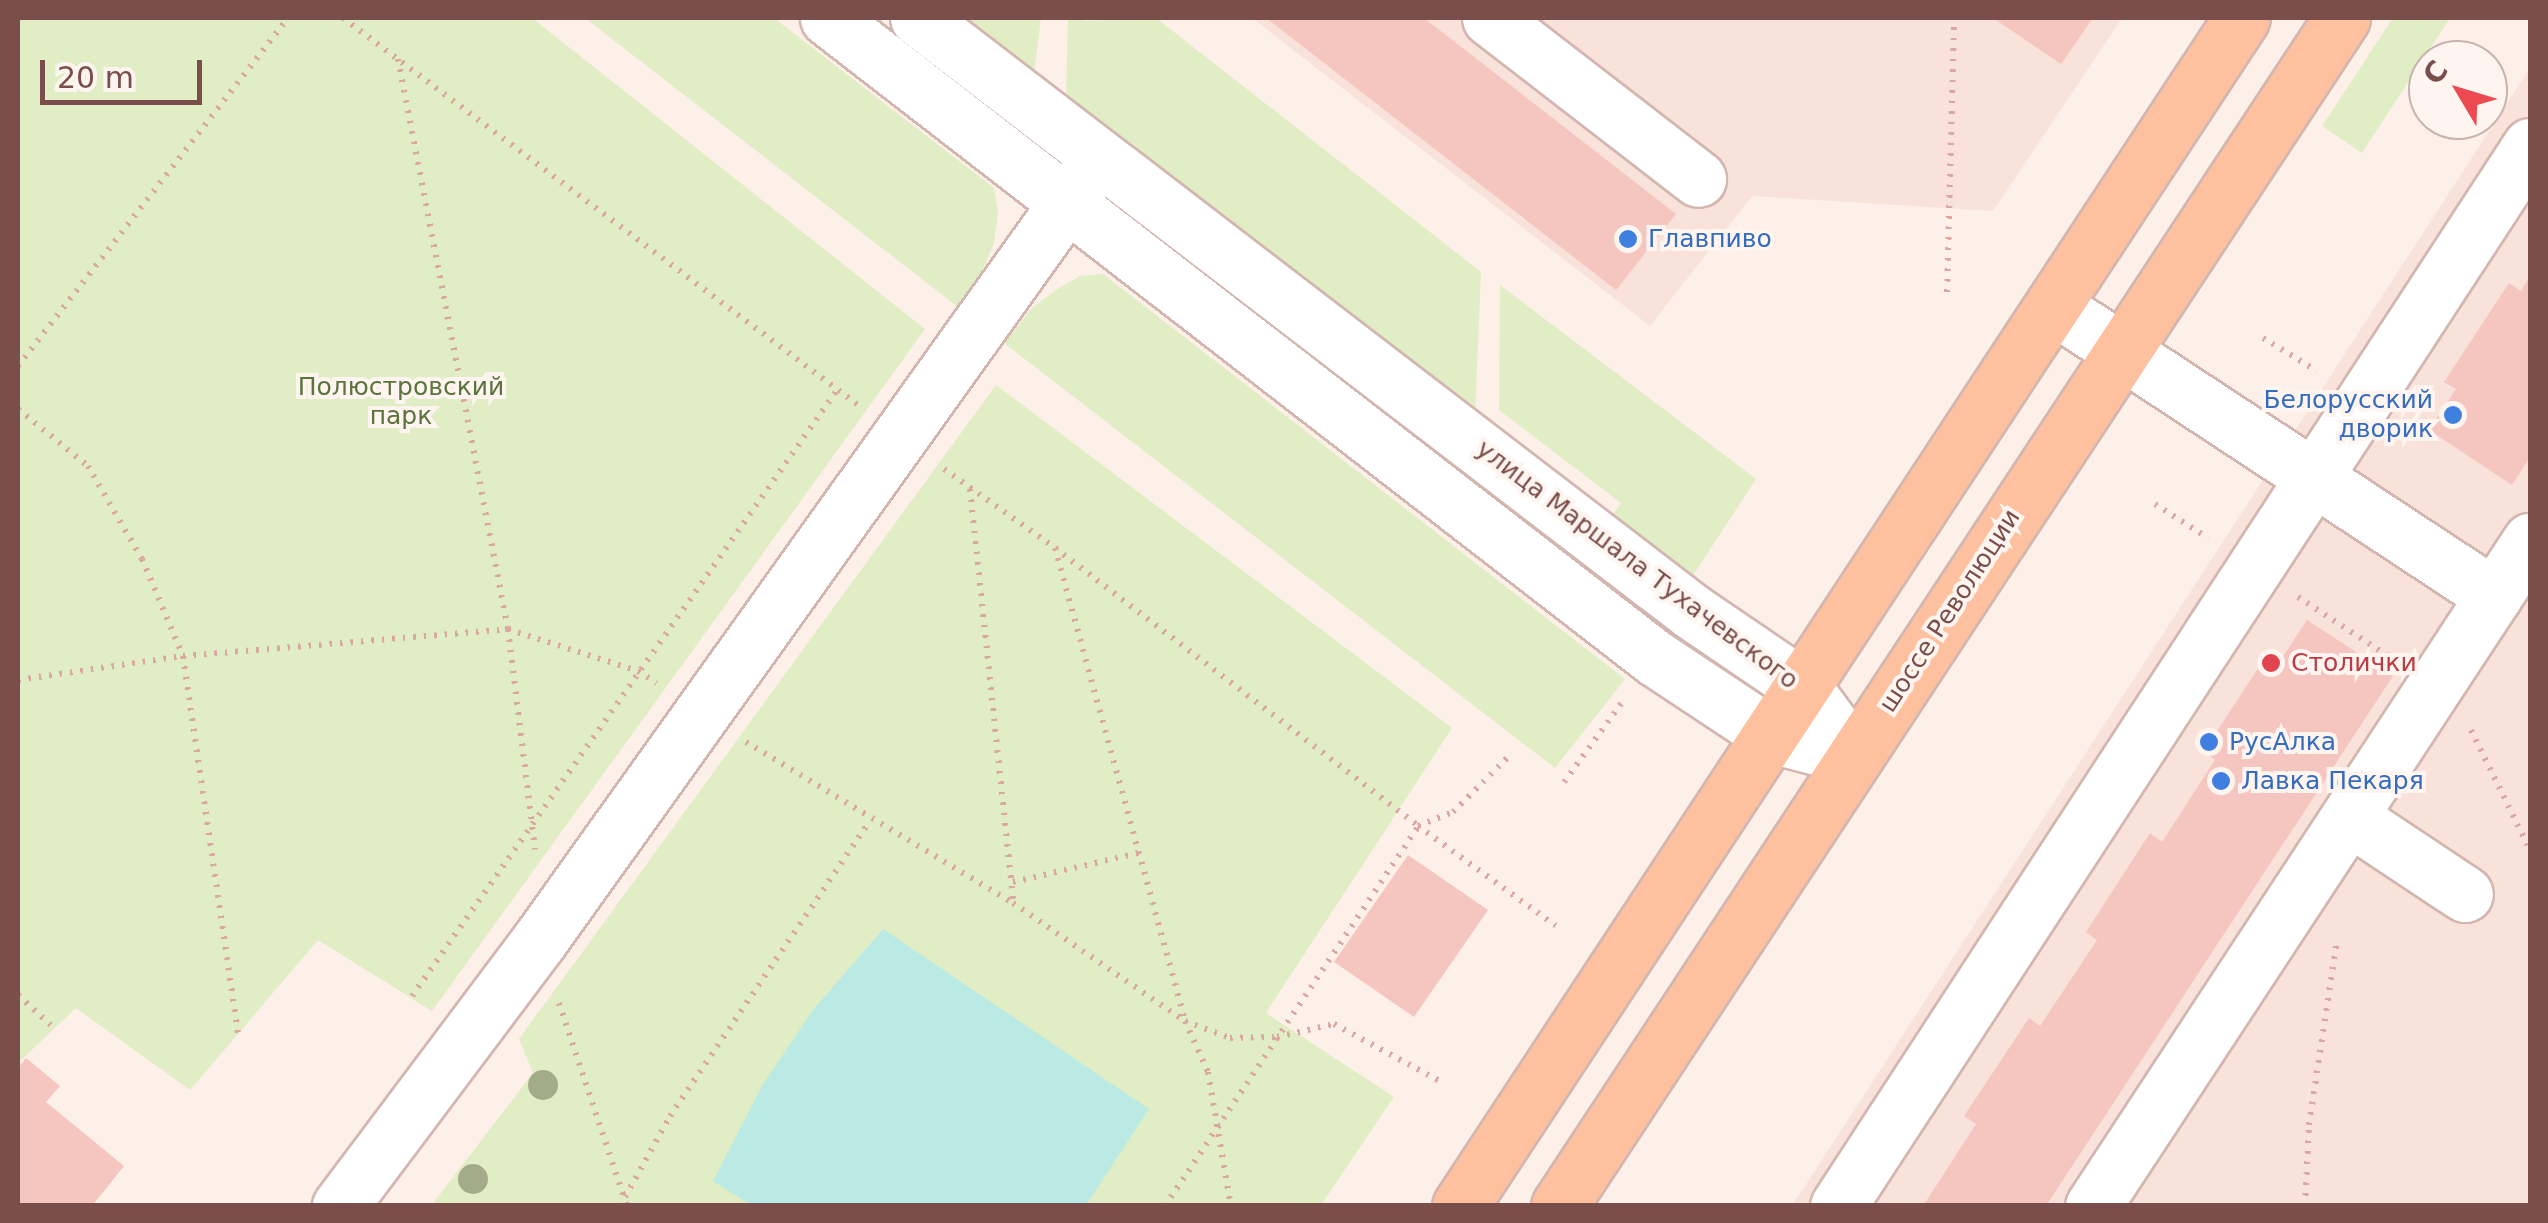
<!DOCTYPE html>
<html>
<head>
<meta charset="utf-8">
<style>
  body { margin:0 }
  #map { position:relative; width:2548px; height:1223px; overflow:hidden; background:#fdf0e8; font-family:"DejaVu Sans",sans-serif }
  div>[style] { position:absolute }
  .residential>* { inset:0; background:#f8e2d9 }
  .green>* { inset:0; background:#e0edc5 }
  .water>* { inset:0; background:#bbe9e3 }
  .building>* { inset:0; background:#f4c6bf }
  .path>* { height:6px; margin-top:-3px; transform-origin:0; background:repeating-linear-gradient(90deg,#daa8a1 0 2.5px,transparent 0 10.5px) }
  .roads { filter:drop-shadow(2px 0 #d3b6b0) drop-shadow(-2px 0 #d3b6b0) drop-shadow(0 2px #d3b6b0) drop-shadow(0 -2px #d3b6b0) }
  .minor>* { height:55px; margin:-27.5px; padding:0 27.5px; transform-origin:27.5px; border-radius:27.5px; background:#fff }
  .major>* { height:55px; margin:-27.5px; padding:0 27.5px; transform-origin:27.5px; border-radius:27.5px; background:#fec19f }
  .trees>* { width:30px; height:30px; margin:-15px; border-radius:50%; background:#a4ab89 }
  .dots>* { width:28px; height:28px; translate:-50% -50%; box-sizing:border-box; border:5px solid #fff5f0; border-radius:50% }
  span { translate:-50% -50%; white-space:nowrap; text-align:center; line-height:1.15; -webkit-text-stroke:8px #fff5f0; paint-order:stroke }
  .shop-label { font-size:25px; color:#366cbe }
  .left { translate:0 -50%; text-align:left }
  .right { translate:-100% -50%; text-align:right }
  .park-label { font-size:25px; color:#5b733c }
  .street-label { font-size:25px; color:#7a4e4a }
  .health-label { font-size:25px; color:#be3a42 }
  .frame { position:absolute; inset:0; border:20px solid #7a4e4a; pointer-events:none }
  .north { position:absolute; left:2408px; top:40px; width:100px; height:100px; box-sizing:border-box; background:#fff5f0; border:2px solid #cab2ae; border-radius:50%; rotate:308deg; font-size:28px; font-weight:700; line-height:40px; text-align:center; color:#7a4e4a }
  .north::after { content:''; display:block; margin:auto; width:35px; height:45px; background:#ec4950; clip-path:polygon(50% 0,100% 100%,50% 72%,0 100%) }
  .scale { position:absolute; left:40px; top:60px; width:162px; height:45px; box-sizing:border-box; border:5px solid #7a4e4a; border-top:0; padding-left:12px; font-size:30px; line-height:35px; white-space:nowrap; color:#7a4e4a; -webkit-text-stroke:8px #fff5f0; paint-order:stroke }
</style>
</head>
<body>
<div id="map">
  <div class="residential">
    <i style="clip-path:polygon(1252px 18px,2122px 18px,1993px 211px,1752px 196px,1650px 326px)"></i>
    <i style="clip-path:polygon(2530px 68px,2530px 1205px,1792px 1206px,2296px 429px)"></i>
  </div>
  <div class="green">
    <i style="clip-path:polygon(18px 18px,532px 18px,925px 329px,432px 1011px,318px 940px,190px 1090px,76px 1008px,18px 1063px)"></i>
    <i style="clip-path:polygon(585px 18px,774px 18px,994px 188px,998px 213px,994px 243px,982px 271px,958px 307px)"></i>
    <i style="clip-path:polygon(963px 18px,1041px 18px,1034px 73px)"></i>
    <i style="clip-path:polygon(1068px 18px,1087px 21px,1156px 18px,1481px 272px,1475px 417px,1066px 97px)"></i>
    <i style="clip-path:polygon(2393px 18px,2450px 18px,2362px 153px,2322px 126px)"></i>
    <i style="clip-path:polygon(1103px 274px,1625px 679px,1555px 768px,1004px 343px,1032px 308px,1056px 290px,1080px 276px)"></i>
    <i style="clip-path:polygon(1500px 285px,1756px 479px,1690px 580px,1610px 519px,1621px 503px,1499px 410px)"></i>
    <i style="clip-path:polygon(996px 385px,1452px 728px,1266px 1013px,1394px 1097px,1321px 1205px,431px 1206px,533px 1073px,519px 1039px)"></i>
  </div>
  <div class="water">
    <i style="clip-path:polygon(883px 929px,1149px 1109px,1086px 1205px,751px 1205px,713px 1181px,762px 1086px,813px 1010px)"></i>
  </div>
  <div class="building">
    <i style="clip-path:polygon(1266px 18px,1424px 18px,1676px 214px,1616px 290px)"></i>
    <i style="clip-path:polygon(1993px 18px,2093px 18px,2061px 64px)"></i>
    <i style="clip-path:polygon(2530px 276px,2530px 457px,2512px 485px,2429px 430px,2456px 389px,2444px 382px,2509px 283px,2521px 291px)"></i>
    <i style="clip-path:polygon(2307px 620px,2393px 676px,2046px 1206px,1923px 1206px,1976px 1124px,1964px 1116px,2029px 1018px,2040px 1026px,2097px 940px,2086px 932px,2150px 833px,2162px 842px,2215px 760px,2204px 751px,2268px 653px,2280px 661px)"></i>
    <i style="clip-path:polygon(1408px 855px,1488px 910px,1414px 1017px,1334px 962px)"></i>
    <i style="clip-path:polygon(26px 1058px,60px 1086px,46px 1102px,124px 1166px,92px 1206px,18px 1206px,18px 1068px)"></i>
  </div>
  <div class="path">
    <i style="left:343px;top:18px;width:644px;rotate:36.92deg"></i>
    <i style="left:398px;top:59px;width:581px;rotate:79.08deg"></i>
    <i style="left:508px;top:629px;width:222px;rotate:83deg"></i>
    <i style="left:1947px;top:292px;width:274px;rotate:-88.5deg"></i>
    <i style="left:2263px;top:338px;width:63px;rotate:31.4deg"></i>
    <i style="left:18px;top:366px;width:440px;rotate:-52.2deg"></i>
    <i style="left:18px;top:409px;width:90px;rotate:39.2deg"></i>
    <i style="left:88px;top:466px;width:108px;rotate:59.9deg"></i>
    <i style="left:142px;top:559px;width:105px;rotate:67.1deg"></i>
    <i style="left:183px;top:656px;width:387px;rotate:81.7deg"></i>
    <i style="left:944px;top:469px;width:136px;rotate:35.4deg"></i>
    <i style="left:1055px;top:548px;width:457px;rotate:37.4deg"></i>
    <i style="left:1418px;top:826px;width:170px;rotate:35.9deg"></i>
    <i style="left:970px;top:489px;width:414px;rotate:84deg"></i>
    <i style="left:2155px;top:504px;width:63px;rotate:32.7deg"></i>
    <i style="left:1055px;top:548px;width:491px;rotate:74.6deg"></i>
    <i style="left:1185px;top:1021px;width:56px;rotate:65.7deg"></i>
    <i style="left:1208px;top:1072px;width:136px;rotate:80.3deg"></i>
    <i style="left:2298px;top:597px;width:108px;rotate:33.2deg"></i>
    <i style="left:18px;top:680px;width:167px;rotate:-8.3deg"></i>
    <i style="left:183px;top:656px;width:326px;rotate:-4.7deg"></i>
    <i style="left:508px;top:629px;width:137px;rotate:17.9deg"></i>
    <i style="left:638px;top:671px;width:22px;rotate:34deg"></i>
    <i style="left:2471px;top:730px;width:134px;rotate:63.8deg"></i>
    <i style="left:746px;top:742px;width:312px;rotate:31.1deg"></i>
    <i style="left:1013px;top:903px;width:209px;rotate:34.5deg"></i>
    <i style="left:1185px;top:1021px;width:48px;rotate:20.7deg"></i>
    <i style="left:1230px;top:1038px;width:47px;rotate:-1.2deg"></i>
    <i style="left:1277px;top:1037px;width:58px;rotate:-12.8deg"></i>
    <i style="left:1334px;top:1024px;width:124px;rotate:28.4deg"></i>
    <i style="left:1564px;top:782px;width:100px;rotate:-53.9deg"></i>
    <i style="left:1013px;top:882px;width:132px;rotate:-13.1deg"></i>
    <i style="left:18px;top:995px;width:52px;rotate:42.6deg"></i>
    <i style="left:412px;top:996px;width:740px;rotate:-54.96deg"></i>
    <i style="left:559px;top:1003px;width:214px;rotate:71.5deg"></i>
    <i style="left:620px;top:1206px;width:103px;rotate:-60.9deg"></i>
    <i style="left:670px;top:1116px;width:356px;rotate:-55.9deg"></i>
    <i style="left:1165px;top:1206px;width:457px;rotate:-56.3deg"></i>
    <i style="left:1418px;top:826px;width:38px;rotate:-22deg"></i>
    <i style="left:1453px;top:812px;width:81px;rotate:-45deg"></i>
    <i style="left:2305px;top:1206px;width:81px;rotate:-87.2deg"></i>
    <i style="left:2309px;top:1125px;width:188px;rotate:-81.4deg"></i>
  </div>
  <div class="roads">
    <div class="minor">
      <i style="left:828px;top:18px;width:1046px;rotate:37.74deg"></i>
      <i style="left:1655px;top:658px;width:139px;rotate:33.6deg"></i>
      <i style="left:1771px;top:735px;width:86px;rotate:14.8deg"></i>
      <i style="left:918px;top:18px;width:974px;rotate:37.49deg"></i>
      <i style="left:1691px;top:611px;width:135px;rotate:34.2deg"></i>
      <i style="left:1803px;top:687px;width:47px;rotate:53.6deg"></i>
      <i style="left:1490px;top:18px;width:263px;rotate:37.7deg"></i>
      <i style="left:2053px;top:306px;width:528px;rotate:33.33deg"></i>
      <i style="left:2349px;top:817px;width:139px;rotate:33.6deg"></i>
      <i style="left:340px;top:1206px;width:331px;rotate:-53.1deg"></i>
      <i style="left:539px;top:941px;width:963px;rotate:-54.43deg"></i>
      <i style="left:1838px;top:1206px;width:1266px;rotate:-56.86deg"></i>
      <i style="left:2093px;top:1206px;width:796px;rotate:-56.69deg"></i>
    </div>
    <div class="major">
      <i style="left:1460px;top:1206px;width:1422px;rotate:-56.65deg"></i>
      <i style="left:1559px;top:1206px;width:1423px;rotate:-56.61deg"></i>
    </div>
  </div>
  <div class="trees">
    <i style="left:543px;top:1085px"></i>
    <i style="left:473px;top:1179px"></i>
  </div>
  <div class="dots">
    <i style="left:1628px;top:239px;background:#3f7fe0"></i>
    <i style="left:2453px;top:415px;background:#3f7fe0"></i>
    <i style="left:2271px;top:663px;background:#e0444e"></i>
    <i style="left:2209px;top:742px;background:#3f7fe0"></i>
    <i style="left:2221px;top:781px;background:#3f7fe0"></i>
  </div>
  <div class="shop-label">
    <span class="left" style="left:1648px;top:239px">Главпиво</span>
    <span class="right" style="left:2433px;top:415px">Белорусский<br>дворик</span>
    <span class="left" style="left:2229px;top:742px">РусАлка</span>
    <span class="left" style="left:2241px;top:781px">Лавка Пекаря</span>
  </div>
  <div class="park-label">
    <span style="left:401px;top:402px">Полюстровский<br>парк</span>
  </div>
  <div class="street-label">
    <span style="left:1637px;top:565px;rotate:37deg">улица Маршала Тухачевского</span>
    <span style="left:1950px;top:611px;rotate:-57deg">шоссе Революции</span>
  </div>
  <div class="health-label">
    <span class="left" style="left:2291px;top:663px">Столички</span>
  </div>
  <div class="frame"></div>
  <div class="north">С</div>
  <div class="scale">20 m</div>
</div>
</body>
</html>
